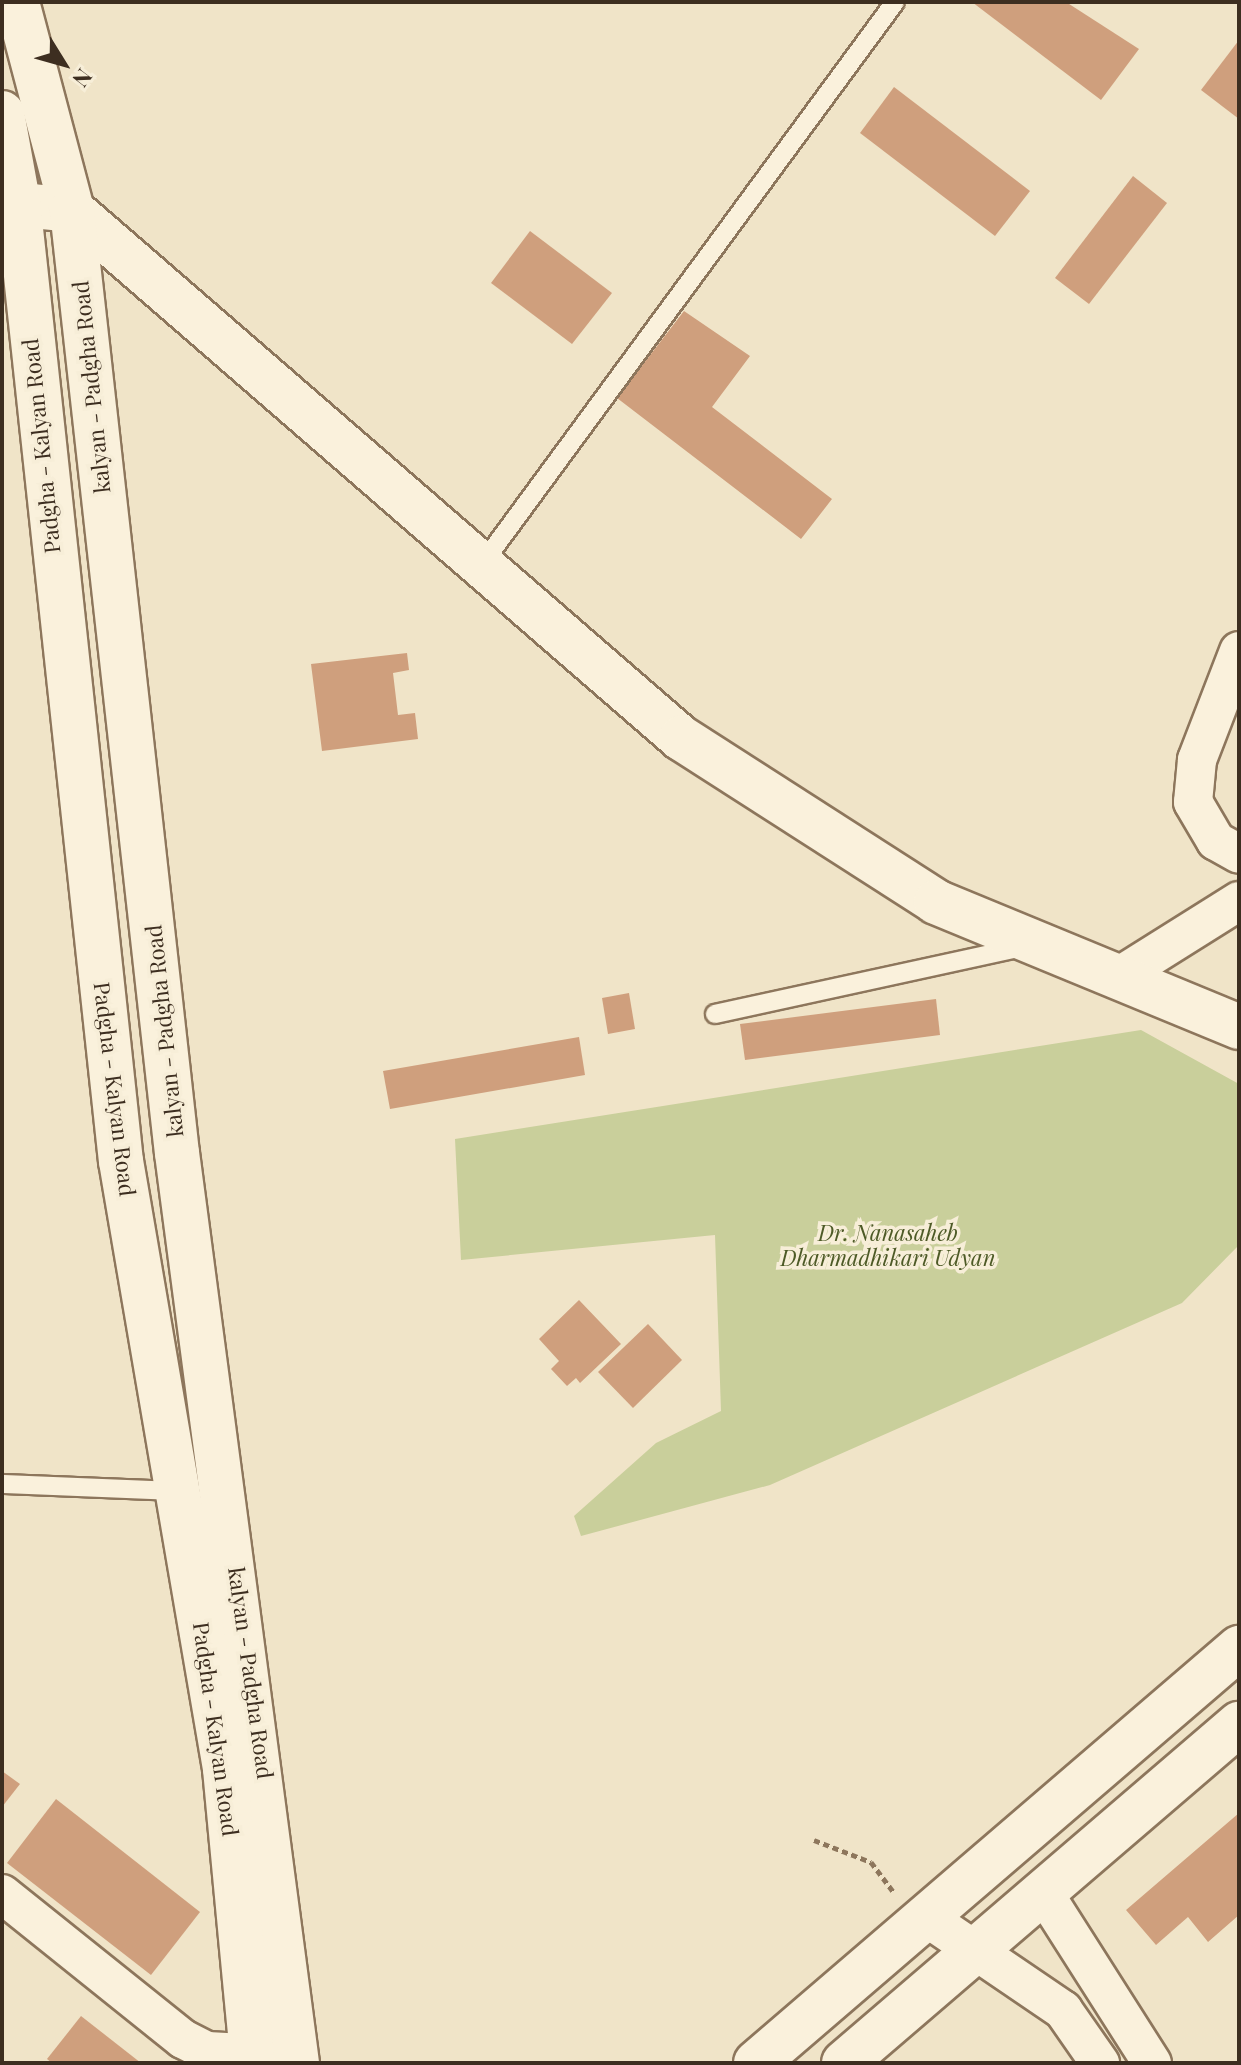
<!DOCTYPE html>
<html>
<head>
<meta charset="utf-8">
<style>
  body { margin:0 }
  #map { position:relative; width:1241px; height:2065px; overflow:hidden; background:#f0e4c8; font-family:"Playfair Display",serif }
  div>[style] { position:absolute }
  .green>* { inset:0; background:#c9cf9b }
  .building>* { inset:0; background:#cf9f7d }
  .path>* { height:5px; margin-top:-2.5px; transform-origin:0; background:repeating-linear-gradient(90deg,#8d765c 0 6px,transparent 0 10px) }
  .roads { filter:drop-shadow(2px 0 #8d765c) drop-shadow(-2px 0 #8d765c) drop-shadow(0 2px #8d765c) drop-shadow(0 -2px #8d765c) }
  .service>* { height:18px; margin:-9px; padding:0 9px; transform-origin:9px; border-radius:9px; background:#faf1dc }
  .minor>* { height:38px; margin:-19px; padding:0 19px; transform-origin:19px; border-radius:19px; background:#faf1dc }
  .tertiary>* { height:44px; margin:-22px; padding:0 22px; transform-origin:22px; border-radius:22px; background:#faf1dc }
  .secondary>* { height:44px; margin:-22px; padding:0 22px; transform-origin:22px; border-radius:22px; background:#faf1dc }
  span { translate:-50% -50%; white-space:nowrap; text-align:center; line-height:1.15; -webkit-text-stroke:7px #f7eed8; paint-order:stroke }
  .street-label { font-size:22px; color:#3d2e20 }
  .park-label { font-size:22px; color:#4d5a26; font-style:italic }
  .frame { position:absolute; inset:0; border:4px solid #3d2e20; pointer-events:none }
  .north { position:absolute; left:24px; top:24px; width:80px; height:80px; -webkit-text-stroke:6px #f7eed8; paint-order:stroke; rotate:127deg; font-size:22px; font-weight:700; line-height:32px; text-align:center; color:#3d2e20 }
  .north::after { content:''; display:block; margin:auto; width:28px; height:36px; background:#3d2e20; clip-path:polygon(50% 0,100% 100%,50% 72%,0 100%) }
</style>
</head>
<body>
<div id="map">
  <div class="green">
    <i style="clip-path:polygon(1141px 1030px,1239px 1084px,1239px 1245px,1182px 1303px,770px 1485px,581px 1536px,574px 1516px,656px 1443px,721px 1411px,715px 1235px,461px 1260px,455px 1139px)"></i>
  </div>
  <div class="building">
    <i style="clip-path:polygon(972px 2px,1066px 2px,1139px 49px,1101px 100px)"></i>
    <i style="clip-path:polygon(1239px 40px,1239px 119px,1201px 90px)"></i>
    <i style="clip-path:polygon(894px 87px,1030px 191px,995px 236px,860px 133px)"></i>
    <i style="clip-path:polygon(1133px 176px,1167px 203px,1089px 304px,1055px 278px)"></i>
    <i style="clip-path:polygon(530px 231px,612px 293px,572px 344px,491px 283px)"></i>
    <i style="clip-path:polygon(684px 311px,750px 356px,712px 407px,832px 499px,801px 539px,617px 398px)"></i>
    <i style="clip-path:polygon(407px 653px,409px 670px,393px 673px,398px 715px,415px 713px,418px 739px,322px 751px,311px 664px)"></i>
    <i style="clip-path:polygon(629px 993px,635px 1029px,608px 1034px,602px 998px)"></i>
    <i style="clip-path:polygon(936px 999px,940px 1035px,745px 1060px,740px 1024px)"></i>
    <i style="clip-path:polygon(579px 1037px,585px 1075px,390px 1109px,383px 1071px)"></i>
    <i style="clip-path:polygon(579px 1300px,621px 1344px,580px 1383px,576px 1378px,567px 1386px,551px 1369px,559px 1361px,539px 1339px)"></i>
    <i style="clip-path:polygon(648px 1324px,682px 1360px,633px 1408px,598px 1372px)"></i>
    <i style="clip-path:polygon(2px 1771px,20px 1784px,2px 1807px)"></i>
    <i style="clip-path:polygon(56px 1799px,200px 1912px,151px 1975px,7px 1863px)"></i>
    <i style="clip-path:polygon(1239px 1813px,1239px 1915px,1208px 1942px,1188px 1917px,1156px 1945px,1126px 1910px)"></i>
    <i style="clip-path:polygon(81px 2016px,141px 2063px,52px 2063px,47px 2059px)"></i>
  </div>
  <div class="path">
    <i style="left:814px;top:1840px;width:61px;rotate:21.1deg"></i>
    <i style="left:871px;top:1862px;width:39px;rotate:53deg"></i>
  </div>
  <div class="roads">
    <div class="service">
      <i style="left:482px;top:564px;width:697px;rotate:-53.69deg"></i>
      <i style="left:715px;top:1014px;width:314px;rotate:-12.3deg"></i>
      <i style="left:2px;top:1484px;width:177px;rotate:2.3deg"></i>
    </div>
    <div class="minor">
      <i style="left:1239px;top:651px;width:117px;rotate:111.1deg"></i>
      <i style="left:1197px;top:760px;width:42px;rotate:95.4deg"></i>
      <i style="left:1193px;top:802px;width:45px;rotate:59.5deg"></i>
      <i style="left:1216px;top:841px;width:26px;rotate:29deg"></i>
      <i style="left:1118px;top:977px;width:143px;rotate:-32.1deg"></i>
      <i style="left:2px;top:1894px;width:232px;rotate:38.7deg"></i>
      <i style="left:183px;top:2039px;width:27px;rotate:27deg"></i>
      <i style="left:207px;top:2051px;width:75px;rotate:3.1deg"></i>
      <i style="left:1045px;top:1895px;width:199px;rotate:57.5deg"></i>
      <i style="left:926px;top:1917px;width:166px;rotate:34.2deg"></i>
      <i style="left:1063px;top:2010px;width:65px;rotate:55.1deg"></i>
    </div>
    <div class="tertiary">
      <i style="left:2px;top:203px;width:70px;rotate:5.7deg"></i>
      <i style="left:72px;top:210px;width:806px;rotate:40.93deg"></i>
      <i style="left:681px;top:738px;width:303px;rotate:32.7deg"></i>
      <i style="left:936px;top:902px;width:328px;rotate:22.4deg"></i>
      <i style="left:756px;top:2063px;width:637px;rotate:-40.67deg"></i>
      <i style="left:844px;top:2063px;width:521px;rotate:-40.64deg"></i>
    </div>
    <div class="secondary">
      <i style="left:17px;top:2px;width:215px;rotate:75.2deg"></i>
      <i style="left:72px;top:210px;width:949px;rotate:83.65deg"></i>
      <i style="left:177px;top:1153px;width:918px;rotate:82.49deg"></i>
      <i style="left:2px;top:113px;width:89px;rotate:79.7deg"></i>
      <i style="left:18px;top:201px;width:966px;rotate:83.88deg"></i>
      <i style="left:121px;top:1161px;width:617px;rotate:80.29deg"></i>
      <i style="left:225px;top:1769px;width:295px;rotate:84.6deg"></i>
    </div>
  </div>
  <div class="street-label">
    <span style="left:91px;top:387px;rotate:-96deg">kalyan - Padgha Road</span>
    <span style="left:41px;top:446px;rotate:-96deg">Padgha - Kalyan Road</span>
    <span style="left:164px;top:1031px;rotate:-96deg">kalyan - Padgha Road</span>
    <span style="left:115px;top:1089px;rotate:83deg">Padgha - Kalyan Road</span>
    <span style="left:251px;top:1673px;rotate:82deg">kalyan - Padgha Road</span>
    <span style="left:216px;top:1729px;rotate:82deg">Padgha - Kalyan Road</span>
  </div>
  <div class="park-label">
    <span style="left:888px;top:1245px">Dr. Nanasaheb<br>Dharmadhikari Udyan</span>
  </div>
  <div class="frame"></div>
  <div class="north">N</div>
</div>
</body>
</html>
